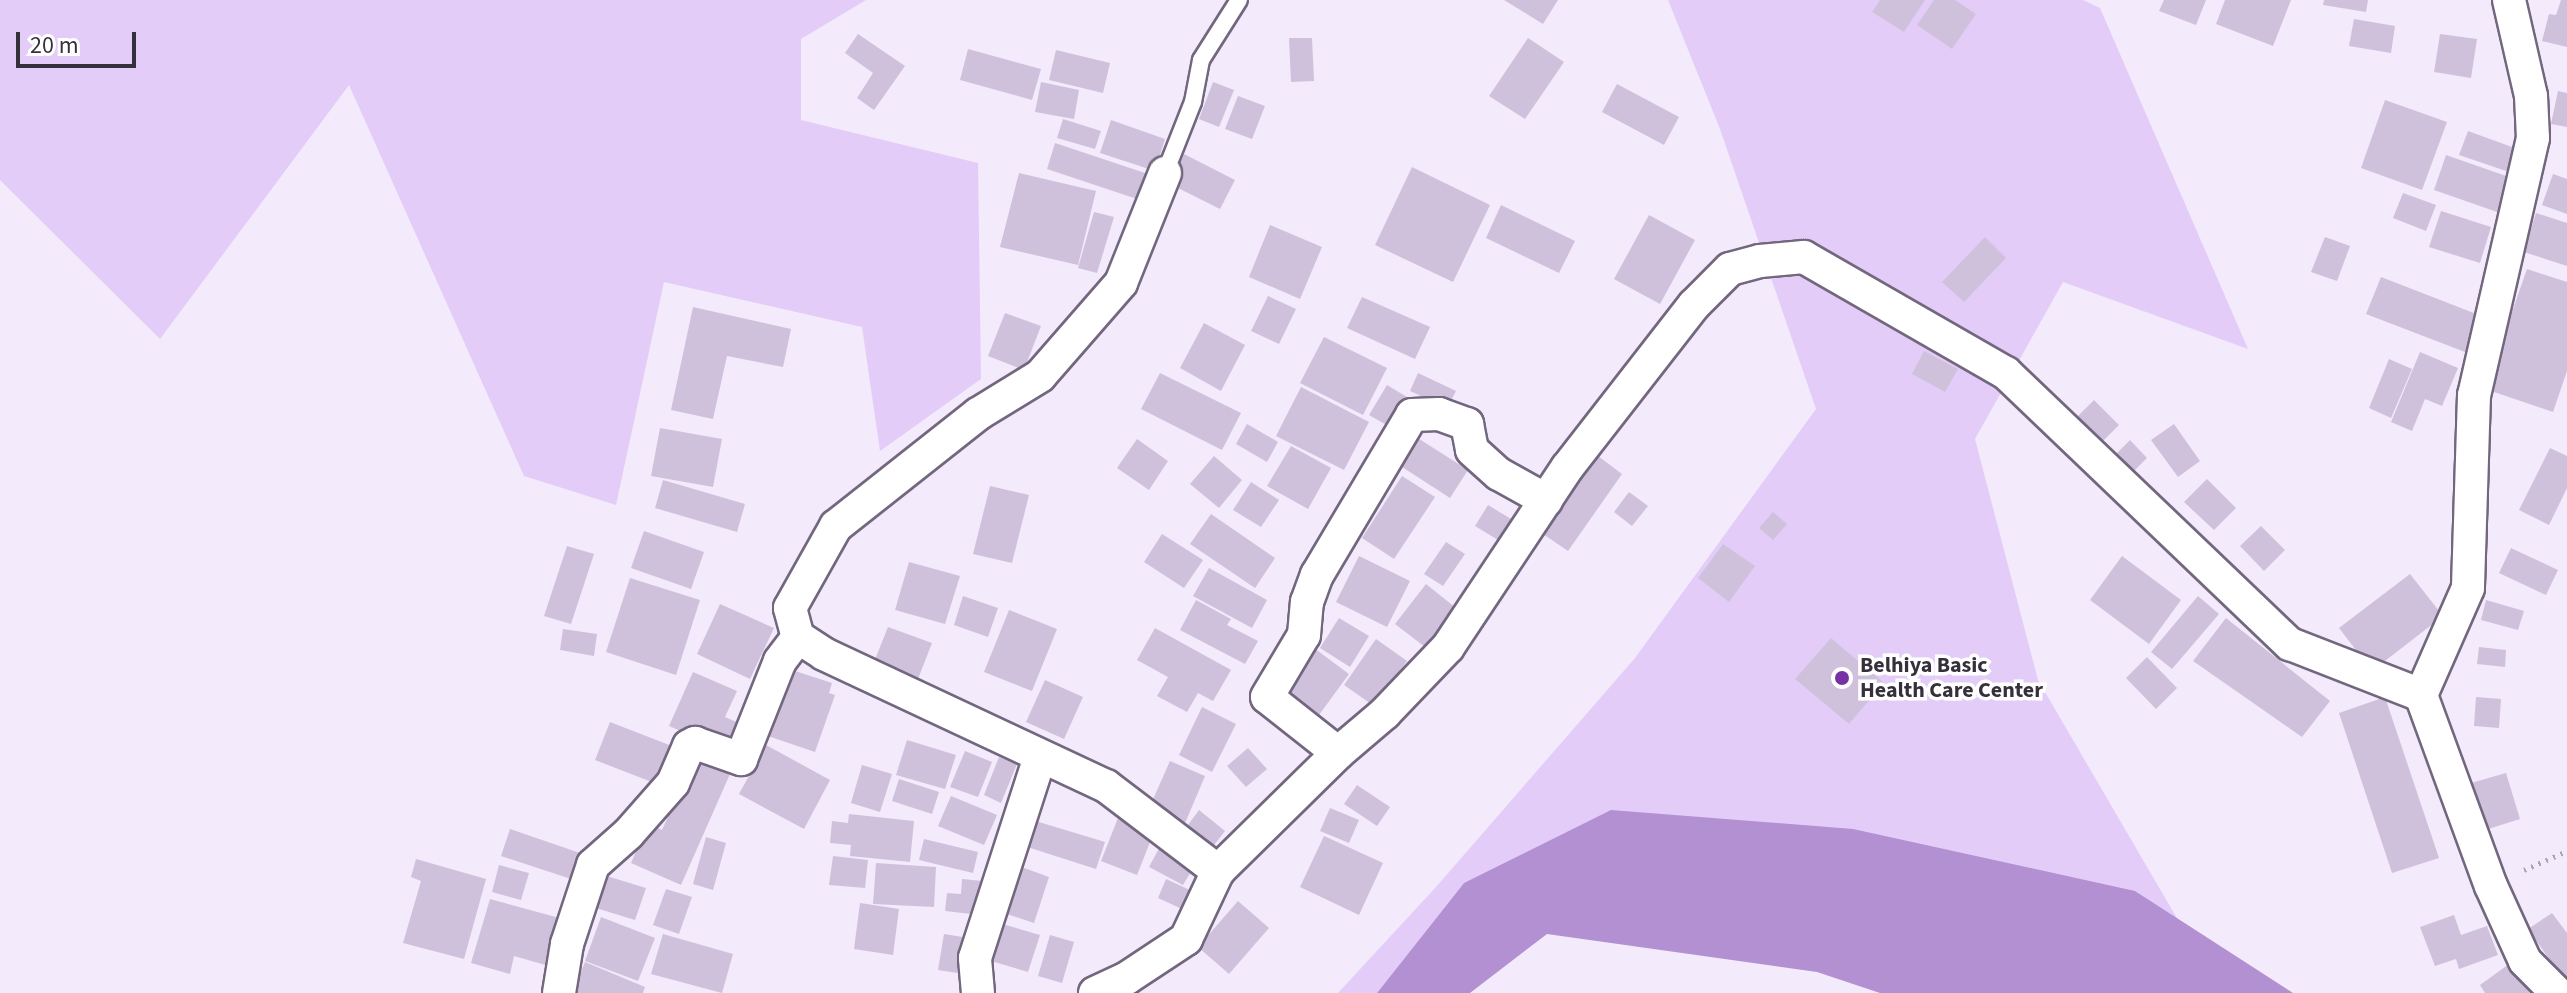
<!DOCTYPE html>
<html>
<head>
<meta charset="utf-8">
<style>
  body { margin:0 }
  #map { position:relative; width:2567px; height:993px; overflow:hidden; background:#f3eafb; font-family:"Source Sans 3",sans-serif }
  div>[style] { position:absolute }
  .green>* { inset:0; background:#e3cdf8 }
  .water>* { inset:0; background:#b390d1 }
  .building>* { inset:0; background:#cfc1dc }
  .path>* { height:5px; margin-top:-2.5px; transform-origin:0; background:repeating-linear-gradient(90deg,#aba3b2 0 2px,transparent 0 8px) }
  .roads { filter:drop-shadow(2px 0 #73677f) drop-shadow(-2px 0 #73677f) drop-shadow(0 2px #73677f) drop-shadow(0 -2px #73677f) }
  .service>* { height:16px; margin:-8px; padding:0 8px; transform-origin:8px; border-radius:8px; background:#fff }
  .minor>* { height:32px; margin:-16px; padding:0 16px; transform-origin:16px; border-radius:16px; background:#fff }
  .dots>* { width:22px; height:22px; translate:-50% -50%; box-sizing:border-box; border:4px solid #fff; border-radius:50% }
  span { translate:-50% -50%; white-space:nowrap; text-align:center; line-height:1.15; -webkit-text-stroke:7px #fff; paint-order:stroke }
  .poi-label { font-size:22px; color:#36303b; font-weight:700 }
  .left { translate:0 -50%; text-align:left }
  .scale { position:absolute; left:16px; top:32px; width:120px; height:36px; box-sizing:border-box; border:4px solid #36303b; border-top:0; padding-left:10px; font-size:24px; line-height:28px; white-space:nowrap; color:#36303b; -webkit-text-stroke:6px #fff; paint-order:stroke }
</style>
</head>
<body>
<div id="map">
  <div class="green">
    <i style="clip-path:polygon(0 0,866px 0,801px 39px,801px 120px,978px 163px,981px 379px,880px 451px,862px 327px,664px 282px,616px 505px,524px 476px,349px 85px,160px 339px,0 180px)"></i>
    <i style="clip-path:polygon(1668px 0,2083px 0,2100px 8px,2248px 349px,2063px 282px,1975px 439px,2038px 680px,2178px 920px,2135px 891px,1464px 883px,1377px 993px,1338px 993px,1436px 887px,1635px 658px,1816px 409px,1720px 129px)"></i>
  </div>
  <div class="water">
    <i style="clip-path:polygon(1611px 810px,1853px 829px,2135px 891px,2293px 993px,1880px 993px,1817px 972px,1547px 934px,1470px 993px,1377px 993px,1464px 883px)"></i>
  </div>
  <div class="building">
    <i style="clip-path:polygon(1504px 0,1558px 0,1543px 24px)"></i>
    <i style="clip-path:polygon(1880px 0,1925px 0,1904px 32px,1872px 12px)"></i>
    <i style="clip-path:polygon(1934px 0,1955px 0,1976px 14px,1952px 49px,1917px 25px)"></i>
    <i style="clip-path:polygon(2164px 0,2206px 0,2196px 25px,2159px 11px)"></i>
    <i style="clip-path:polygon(2225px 0,2291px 0,2273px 46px,2216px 24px)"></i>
    <i style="clip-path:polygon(2324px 0,2368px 0,2366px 12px,2323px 5px)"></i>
    <i style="clip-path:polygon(2561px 0,2567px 0,2567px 47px,2542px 41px,2549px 14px,2556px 15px)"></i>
    <i style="clip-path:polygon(2354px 19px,2395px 26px,2391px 53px,2349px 46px)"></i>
    <i style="clip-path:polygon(858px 34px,905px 66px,874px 110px,857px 98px,873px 73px,845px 53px)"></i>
    <i style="clip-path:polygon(2440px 34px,2477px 39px,2471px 78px,2434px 72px)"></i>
    <i style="clip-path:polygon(1289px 38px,1312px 38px,1314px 81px,1291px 82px)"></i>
    <i style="clip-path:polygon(1528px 38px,1564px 62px,1525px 119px,1489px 96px)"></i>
    <i style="clip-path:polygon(968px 49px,1041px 69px,1032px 100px,960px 80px)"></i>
    <i style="clip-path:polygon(1056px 50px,1110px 63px,1103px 93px,1049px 80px)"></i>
    <i style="clip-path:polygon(1041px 82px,1079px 90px,1074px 119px,1035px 112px)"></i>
    <i style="clip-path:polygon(1213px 82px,1234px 90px,1219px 127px,1199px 119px)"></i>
    <i style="clip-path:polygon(1617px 84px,1679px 117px,1664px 145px,1602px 112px)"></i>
    <i style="clip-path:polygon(2558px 91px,2567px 93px,2567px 127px,2551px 124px)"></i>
    <i style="clip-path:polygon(1238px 96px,1265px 106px,1252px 139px,1225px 129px)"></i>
    <i style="clip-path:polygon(2385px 100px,2447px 122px,2422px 190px,2361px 168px)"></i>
    <i style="clip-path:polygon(1063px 119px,1101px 131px,1095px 149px,1057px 138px)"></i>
    <i style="clip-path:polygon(1111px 120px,1165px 139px,1155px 171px,1100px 153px)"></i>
    <i style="clip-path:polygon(2468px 131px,2523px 151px,2515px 174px,2459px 155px)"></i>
    <i style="clip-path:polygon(1055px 143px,1151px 175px,1143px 201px,1047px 169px)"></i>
    <i style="clip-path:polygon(1184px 154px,1235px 180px,1220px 209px,1170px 184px)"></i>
    <i style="clip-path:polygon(2446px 155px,2512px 178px,2500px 213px,2434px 190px)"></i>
    <i style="clip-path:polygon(1412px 167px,1490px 205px,1453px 282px,1375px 245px)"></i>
    <i style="clip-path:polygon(1019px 173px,1096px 191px,1078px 265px,1000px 247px)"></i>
    <i style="clip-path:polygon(2553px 174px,2567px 179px,2567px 214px,2542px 205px)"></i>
    <i style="clip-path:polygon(2403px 193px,2436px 205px,2426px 231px,2393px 218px)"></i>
    <i style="clip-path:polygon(1501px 205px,1575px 241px,1559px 273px,1486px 238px)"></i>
    <i style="clip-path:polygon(2441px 211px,2491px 227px,2480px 263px,2429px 247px)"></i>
    <i style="clip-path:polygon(1094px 212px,1114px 217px,1097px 273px,1078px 268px)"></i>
    <i style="clip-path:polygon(2536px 213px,2567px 223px,2567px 266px,2524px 252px)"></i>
    <i style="clip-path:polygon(1649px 215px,1695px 240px,1660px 304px,1614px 279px)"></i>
    <i style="clip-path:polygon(1270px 225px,1322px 247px,1300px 299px,1249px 277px)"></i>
    <i style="clip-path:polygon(1985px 237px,2006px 258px,1964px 302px,1942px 282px)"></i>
    <i style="clip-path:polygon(2325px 237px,2350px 246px,2337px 281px,2311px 272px)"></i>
    <i style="clip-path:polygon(2527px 269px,2567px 282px,2567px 371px,2553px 412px,2485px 389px)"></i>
    <i style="clip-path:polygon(2381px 277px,2479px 315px,2465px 352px,2366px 314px)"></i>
    <i style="clip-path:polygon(1268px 296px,1296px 309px,1279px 344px,1251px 331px)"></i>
    <i style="clip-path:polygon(1362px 297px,1430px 327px,1415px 359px,1347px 328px)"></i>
    <i style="clip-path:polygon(693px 307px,791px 329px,783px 367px,727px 356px,713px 419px,671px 410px)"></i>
    <i style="clip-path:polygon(1005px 313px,1041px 326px,1024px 370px,988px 356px)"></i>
    <i style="clip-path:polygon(1204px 323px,1245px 345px,1221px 391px,1180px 368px)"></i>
    <i style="clip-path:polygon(1324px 337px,1387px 368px,1363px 415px,1300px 383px)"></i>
    <i style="clip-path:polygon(1924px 351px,1958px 369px,1945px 392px,1912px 374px)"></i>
    <i style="clip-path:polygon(2420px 352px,2458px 368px,2442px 406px,2425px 399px,2412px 431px,2391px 422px)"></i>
    <i style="clip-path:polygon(2389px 359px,2412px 369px,2391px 418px,2369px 408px)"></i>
    <i style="clip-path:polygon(1160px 373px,1241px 413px,1222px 450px,1141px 409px)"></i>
    <i style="clip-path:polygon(1418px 373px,1456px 391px,1447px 408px,1410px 391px)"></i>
    <i style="clip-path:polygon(1387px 385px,1407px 397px,1390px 427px,1369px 415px)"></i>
    <i style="clip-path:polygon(1301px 387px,1369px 422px,1344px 470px,1276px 436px)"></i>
    <i style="clip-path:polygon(2094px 400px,2119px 425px,2096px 448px,2071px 423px)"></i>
    <i style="clip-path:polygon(1247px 424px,1278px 442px,1267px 462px,1236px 444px)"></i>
    <i style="clip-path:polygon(2174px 424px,2200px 461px,2178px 477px,2151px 440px)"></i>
    <i style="clip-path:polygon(660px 428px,722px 439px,713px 487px,651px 476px)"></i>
    <i style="clip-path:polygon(1413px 435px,1468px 470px,1450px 498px,1396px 463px)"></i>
    <i style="clip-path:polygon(1137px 439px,1168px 461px,1149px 490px,1117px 468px)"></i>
    <i style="clip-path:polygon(2130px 440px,2147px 458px,2133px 472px,2116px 454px)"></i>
    <i style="clip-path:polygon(1291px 446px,1331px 468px,1308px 509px,1267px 486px)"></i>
    <i style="clip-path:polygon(2550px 448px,2567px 456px,2567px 488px,2549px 525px,2519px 510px)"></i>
    <i style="clip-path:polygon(1214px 456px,1242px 480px,1219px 508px,1190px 484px)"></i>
    <i style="clip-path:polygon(1598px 456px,1622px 474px,1568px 551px,1543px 534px)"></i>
    <i style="clip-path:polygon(1402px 476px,1435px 497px,1394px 559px,1362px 538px)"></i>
    <i style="clip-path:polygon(2207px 479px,2236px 508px,2214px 530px,2184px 502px)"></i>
    <i style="clip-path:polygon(663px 480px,745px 504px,737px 532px,655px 508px)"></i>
    <i style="clip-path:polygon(1251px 482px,1279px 500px,1261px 527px,1233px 510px)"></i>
    <i style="clip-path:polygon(990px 486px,1029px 495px,1012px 563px,973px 554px)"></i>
    <i style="clip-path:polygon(1629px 492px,1648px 506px,1632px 526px,1614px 512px)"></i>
    <i style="clip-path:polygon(1488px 505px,1516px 522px,1503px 543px,1475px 526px)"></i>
    <i style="clip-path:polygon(1773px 512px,1787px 524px,1773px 540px,1759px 528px)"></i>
    <i style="clip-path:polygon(1211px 514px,1275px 558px,1255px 588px,1190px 544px)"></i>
    <i style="clip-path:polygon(2261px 526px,2285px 550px,2264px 571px,2240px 546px)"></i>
    <i style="clip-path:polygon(644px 531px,704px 552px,691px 589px,631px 568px)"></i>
    <i style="clip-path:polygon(1162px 534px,1203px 560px,1184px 588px,1144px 562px)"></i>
    <i style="clip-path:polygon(1446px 542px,1465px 554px,1443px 586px,1424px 574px)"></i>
    <i style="clip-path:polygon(1723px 544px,1755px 566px,1729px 602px,1698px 578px)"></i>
    <i style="clip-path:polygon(567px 546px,594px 554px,571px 624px,544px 616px)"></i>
    <i style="clip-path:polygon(2511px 548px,2558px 570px,2546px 595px,2499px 573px)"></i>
    <i style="clip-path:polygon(1359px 556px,1410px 581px,1387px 627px,1336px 602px)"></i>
    <i style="clip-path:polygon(2122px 556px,2181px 600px,2149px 644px,2090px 600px)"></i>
    <i style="clip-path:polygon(909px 562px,960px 576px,945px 624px,895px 610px)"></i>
    <i style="clip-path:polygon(1209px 568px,1267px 600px,1252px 628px,1193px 596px)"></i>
    <i style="clip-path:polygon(2410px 574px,2443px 616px,2372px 671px,2339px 628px)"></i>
    <i style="clip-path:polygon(630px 578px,700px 600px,676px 675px,606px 652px)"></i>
    <i style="clip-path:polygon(1426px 584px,1456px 608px,1425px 647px,1395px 624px)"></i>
    <i style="clip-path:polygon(963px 596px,998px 608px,988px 637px,954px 625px)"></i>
    <i style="clip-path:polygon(2198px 596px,2219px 614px,2172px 669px,2151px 652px)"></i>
    <i style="clip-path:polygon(1196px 600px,1231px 619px,1227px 625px,1258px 641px,1245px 664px,1180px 630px)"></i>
    <i style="clip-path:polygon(2486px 600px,2524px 611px,2518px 630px,2481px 620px)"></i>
    <i style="clip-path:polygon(720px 604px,774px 628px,750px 679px,697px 654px)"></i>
    <i style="clip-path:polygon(1009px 610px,1057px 629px,1032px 691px,984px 672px)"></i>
    <i style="clip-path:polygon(1339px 618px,1369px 636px,1350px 667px,1320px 648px)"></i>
    <i style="clip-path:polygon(2226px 618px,2330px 701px,2302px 737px,2193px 661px)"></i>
    <i style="clip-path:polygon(888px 627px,932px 643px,918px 679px,874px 662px)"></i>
    <i style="clip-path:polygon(1155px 628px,1231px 670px,1213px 701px,1198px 693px,1187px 712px,1157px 696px,1168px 677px,1137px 660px)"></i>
    <i style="clip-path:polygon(563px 629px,597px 634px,594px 656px,560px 650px)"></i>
    <i style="clip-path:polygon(1831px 638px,1884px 683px,1849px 724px,1795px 679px)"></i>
    <i style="clip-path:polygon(1376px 639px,1407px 661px,1374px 706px,1344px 685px)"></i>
    <i style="clip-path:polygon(2479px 647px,2506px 650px,2505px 667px,2477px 664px)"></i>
    <i style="clip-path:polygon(1314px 648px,1349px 674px,1319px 715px,1283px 689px)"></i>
    <i style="clip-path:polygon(2147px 657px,2177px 688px,2156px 709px,2126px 678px)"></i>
    <i style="clip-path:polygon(795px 671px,832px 683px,829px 693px,835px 695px,815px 752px,765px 735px,784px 678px,791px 680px)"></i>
    <i style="clip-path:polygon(693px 672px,737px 691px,725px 717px,748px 727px,740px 745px,713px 745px,669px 726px)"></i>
    <i style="clip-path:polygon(1045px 680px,1083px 697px,1064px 739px,1026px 722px)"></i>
    <i style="clip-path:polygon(2385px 697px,2439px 858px,2392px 873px,2339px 713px)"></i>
    <i style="clip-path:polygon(2476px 697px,2501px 699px,2499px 728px,2474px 726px)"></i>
    <i style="clip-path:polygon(1202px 707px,1236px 724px,1212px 772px,1179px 755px)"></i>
    <i style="clip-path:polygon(610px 722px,677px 748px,662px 786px,595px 760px)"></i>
    <i style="clip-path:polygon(907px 740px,956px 755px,945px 789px,896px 775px)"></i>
    <i style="clip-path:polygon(766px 745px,830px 780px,804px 829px,739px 794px)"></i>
    <i style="clip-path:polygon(1248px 748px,1267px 769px,1246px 787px,1227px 766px)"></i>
    <i style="clip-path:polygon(699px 749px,734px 765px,681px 885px,631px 863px,648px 824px,662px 830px)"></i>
    <i style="clip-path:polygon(965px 751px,992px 762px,978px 797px,950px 787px)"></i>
    <i style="clip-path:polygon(999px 757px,1017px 764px,1001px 803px,984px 795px)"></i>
    <i style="clip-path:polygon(1170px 761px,1205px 776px,1183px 828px,1147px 813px)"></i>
    <i style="clip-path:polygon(862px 765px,892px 774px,880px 812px,851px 803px)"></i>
    <i style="clip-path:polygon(2506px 773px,2520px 819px,2485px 830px,2471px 783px)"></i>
    <i style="clip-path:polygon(899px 779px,939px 792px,932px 814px,892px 801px)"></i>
    <i style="clip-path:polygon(1357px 785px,1390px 807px,1377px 826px,1344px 804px)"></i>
    <i style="clip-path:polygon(951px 796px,997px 815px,984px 845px,938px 826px)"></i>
    <i style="clip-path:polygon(1330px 808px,1359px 820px,1349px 843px,1320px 831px)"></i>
    <i style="clip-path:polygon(1199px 810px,1225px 831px,1211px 849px,1185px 829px)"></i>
    <i style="clip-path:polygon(849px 814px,914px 821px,910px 862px,850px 856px,851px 845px,830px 843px,832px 821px,848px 823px)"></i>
    <i style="clip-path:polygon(1118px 818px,1154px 832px,1137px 875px,1101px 861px)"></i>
    <i style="clip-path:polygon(1029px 819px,1105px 842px,1096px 869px,1021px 845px)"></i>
    <i style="clip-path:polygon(510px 829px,580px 853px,571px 879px,501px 856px)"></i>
    <i style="clip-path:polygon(1324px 836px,1383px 863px,1359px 915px,1300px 887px)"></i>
    <i style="clip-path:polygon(706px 837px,726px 843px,713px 890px,693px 884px)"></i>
    <i style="clip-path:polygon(924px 839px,978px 852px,973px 873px,919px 860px)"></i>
    <i style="clip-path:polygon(1163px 841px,1198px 860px,1183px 885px,1149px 867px)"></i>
    <i style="clip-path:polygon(833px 856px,868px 860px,865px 888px,829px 885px)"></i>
    <i style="clip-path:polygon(416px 859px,486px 879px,464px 959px,403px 943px,421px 881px,411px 877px)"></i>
    <i style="clip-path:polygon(876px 863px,936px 867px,934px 907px,873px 904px)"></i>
    <i style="clip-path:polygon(499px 865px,529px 873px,521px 900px,492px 892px)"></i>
    <i style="clip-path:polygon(1016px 865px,1049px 877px,1034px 923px,1001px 912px)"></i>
    <i style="clip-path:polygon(597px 873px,646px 888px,635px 920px,586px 905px)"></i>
    <i style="clip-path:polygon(962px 879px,983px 881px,980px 915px,945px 911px,947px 893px,961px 894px)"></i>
    <i style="clip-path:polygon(1166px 879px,1190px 890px,1182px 909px,1158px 898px)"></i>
    <i style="clip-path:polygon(666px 889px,692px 897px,679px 934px,653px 925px)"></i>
    <i style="clip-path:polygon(490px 899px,563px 919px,549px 966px,514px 956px,510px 974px,471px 963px)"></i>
    <i style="clip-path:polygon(1238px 901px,1269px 928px,1229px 974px,1198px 947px)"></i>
    <i style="clip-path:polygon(860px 903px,899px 909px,893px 955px,854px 949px)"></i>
    <i style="clip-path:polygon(2552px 913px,2567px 933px,2567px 984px,2528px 929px)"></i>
    <i style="clip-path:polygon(2454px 915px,2461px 935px,2487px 926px,2498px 955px,2459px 969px,2456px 959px,2435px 966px,2420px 927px)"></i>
    <i style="clip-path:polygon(601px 917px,655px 938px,638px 981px,585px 961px)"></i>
    <i style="clip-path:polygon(999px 923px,1040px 935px,1028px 972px,988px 960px)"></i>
    <i style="clip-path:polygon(663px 934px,733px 954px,722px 993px,651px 974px)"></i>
    <i style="clip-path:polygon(944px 934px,969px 938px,964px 974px,938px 970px)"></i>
    <i style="clip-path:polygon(1050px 935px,1074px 942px,1062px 983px,1038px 976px)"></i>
    <i style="clip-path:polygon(585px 962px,645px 987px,643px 993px,572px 993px)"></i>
    <i style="clip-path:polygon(2509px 964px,2530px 993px,2485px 993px,2480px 985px)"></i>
  </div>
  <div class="path">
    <i style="left:2524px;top:870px;width:47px;rotate:-23.8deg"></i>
  </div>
  <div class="roads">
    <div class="service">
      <i style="left:1165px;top:173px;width:76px;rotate:-68.5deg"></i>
      <i style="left:1193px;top:102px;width:43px;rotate:-79.2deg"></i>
      <i style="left:1201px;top:60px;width:71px;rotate:-57.7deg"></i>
    </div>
    <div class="minor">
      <i style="left:2509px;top:0;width:98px;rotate:77.1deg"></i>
      <i style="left:2531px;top:96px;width:42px;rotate:87.3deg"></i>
      <i style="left:2533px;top:138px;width:264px;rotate:102.9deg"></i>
      <i style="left:2474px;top:395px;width:193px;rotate:91.8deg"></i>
      <i style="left:2468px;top:588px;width:117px;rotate:113.7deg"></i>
      <i style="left:2421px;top:695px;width:203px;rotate:69.9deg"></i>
      <i style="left:2491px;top:886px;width:82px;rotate:65.6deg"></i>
      <i style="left:2525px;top:961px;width:45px;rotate:45deg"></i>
      <i style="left:1165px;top:173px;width:118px;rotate:111.8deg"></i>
      <i style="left:1121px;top:283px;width:123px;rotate:131.1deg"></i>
      <i style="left:1040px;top:376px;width:73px;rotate:148.5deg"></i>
      <i style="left:978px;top:414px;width:181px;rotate:141.7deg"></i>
      <i style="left:836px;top:526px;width:94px;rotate:119.3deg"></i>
      <i style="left:790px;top:608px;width:30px;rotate:75deg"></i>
      <i style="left:798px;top:637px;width:31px;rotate:33deg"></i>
      <i style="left:824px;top:654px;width:311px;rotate:25.1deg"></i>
      <i style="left:1106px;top:786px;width:141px;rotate:37.2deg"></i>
      <i style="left:1338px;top:753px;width:90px;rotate:-141.7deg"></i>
      <i style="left:1267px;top:697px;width:72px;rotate:-59.2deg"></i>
      <i style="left:1304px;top:635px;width:33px;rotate:-85deg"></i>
      <i style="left:1307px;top:602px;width:29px;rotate:-70deg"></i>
      <i style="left:1317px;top:575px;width:186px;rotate:-59.3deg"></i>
      <i style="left:1412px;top:415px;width:27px;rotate:-2deg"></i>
      <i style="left:1439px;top:414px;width:30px;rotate:20deg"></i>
      <i style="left:1467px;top:424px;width:26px;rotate:79deg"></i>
      <i style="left:1472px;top:450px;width:36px;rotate:42deg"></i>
      <i style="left:1499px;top:474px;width:54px;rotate:29deg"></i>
      <i style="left:559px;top:993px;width:50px;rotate:-80.7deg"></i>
      <i style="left:567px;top:944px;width:83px;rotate:-71.8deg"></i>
      <i style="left:593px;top:865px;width:47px;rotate:-41.5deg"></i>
      <i style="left:628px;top:834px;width:68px;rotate:-48.6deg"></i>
      <i style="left:673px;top:783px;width:40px;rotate:-66.6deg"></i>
      <i style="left:689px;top:746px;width:7px;rotate:-27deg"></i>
      <i style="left:695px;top:743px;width:49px;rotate:19.2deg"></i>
      <i style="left:741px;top:759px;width:105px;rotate:-68.3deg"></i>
      <i style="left:780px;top:661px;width:30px;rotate:-53deg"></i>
      <i style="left:978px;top:993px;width:35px;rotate:-95deg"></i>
      <i style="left:975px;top:958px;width:211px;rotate:-72.1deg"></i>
      <i style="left:1095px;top:993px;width:35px;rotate:-25deg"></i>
      <i style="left:1127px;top:978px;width:71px;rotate:-33.5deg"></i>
      <i style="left:1186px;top:939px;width:75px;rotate:-64.8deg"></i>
      <i style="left:1218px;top:871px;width:168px;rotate:-44.5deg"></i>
      <i style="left:1338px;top:753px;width:62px;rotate:-40.4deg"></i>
      <i style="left:1385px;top:713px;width:91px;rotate:-46.3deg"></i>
      <i style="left:1448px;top:647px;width:215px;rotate:-56.4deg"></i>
      <i style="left:1567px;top:468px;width:207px;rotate:-52.1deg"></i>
      <i style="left:1694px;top:305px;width:51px;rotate:-45deg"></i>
      <i style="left:1730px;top:269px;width:31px;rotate:-15deg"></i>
      <i style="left:1760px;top:261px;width:44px;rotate:-5.2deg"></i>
      <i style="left:1804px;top:257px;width:233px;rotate:29.9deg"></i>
      <i style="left:2006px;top:373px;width:393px;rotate:43.7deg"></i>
      <i style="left:2290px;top:644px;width:141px;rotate:21.3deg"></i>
    </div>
  </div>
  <div class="dots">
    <i style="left:1842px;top:678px;background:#7731a5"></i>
  </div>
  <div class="poi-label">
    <span class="left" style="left:1860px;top:678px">Belhiya Basic<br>Health Care Center</span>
  </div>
  <div class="scale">20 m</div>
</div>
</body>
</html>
